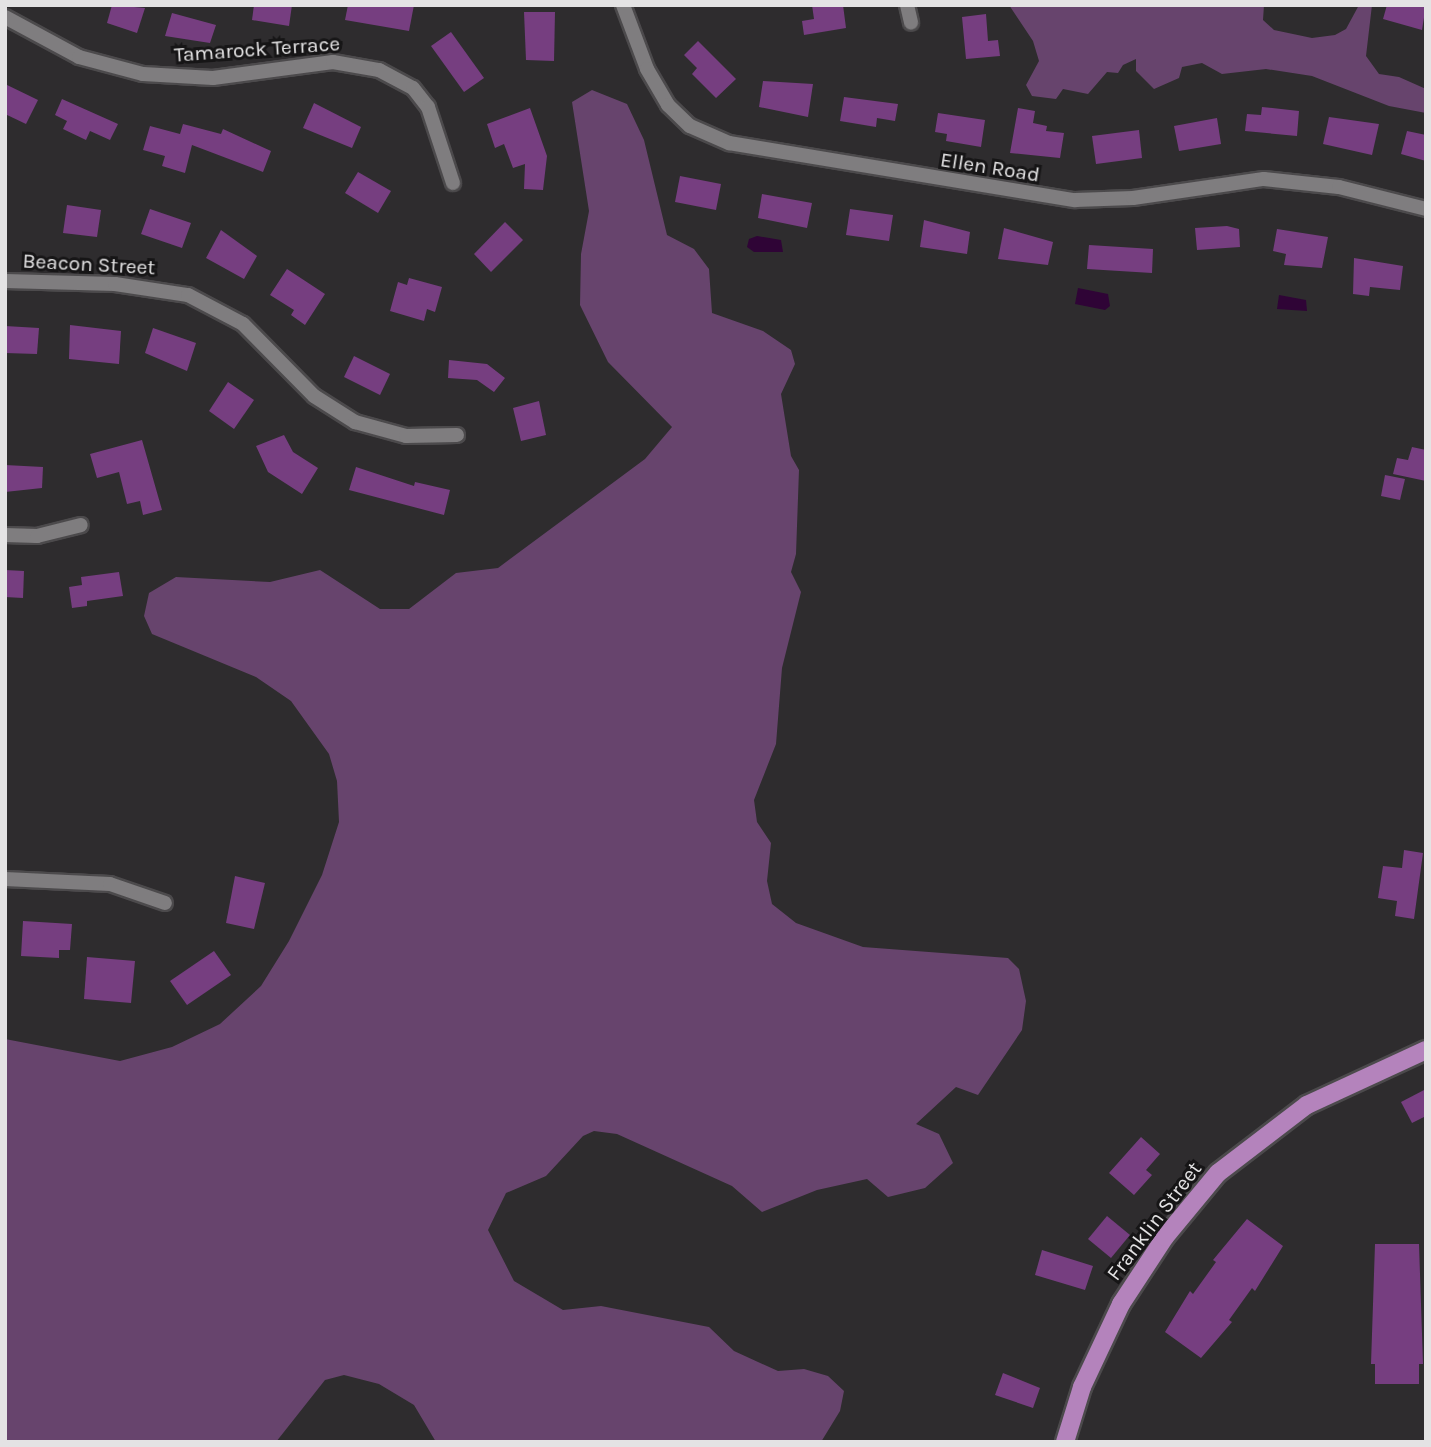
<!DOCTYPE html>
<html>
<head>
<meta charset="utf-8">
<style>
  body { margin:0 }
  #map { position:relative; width:1431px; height:1447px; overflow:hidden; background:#2e2c2e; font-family:Karla,sans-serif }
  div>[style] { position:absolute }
  .green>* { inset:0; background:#67446d }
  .water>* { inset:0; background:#2f0436 }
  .building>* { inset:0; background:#763e80 }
  .roads { filter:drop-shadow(2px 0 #4c4a4c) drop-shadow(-2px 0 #4c4a4c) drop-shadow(0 2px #4c4a4c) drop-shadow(0 -2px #4c4a4c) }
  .minor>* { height:14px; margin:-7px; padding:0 7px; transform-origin:7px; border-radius:7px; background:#7f7d7f }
  .primary>* { height:18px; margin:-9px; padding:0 9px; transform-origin:9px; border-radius:9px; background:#b483bc }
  span { translate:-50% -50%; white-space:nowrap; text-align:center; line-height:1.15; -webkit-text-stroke:6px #161516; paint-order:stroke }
  .street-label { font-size:21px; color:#e4e3e4 }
  .frame { position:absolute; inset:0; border:7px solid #e4e3e4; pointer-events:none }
</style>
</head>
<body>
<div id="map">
  <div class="green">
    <i style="clip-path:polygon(1009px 5px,1264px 5px,1263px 20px,1274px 30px,1312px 38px,1335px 35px,1346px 29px,1359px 5px,1372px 5px,1366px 56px,1379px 74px,1399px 77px,1426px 89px,1426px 113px,1389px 106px,1312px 76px,1266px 69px,1222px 74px,1202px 63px,1182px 67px,1179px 78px,1154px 89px,1136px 71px,1136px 59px,1123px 65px,1118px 73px,1107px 72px,1088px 94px,1063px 89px,1056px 99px,1032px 96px,1026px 85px,1039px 61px,1033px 41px)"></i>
    <i style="clip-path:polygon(592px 90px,627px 104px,644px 140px,667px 235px,694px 249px,709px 269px,712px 313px,763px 331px,791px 350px,795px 364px,781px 394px,791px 456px,799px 470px,796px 554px,791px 572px,801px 592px,782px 668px,776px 744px,754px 800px,757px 822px,771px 843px,767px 881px,772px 904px,796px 923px,863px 947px,1008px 958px,1019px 969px,1026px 1001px,1022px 1030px,978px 1095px,956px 1087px,916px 1124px,939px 1134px,953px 1163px,925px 1188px,888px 1197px,867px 1179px,817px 1190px,762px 1212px,732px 1186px,617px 1134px,594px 1131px,583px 1136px,546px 1176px,506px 1193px,488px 1230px,514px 1281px,563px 1310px,601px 1306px,709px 1327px,734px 1351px,778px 1371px,804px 1369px,828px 1376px,844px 1391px,840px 1411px,821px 1442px,436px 1442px,414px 1405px,379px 1384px,344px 1375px,325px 1380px,276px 1442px,5px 1442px,5px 1039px,120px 1061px,172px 1047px,220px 1024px,261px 986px,289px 941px,322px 875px,339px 822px,337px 781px,329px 754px,291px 701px,256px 677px,152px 634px,144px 616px,149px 593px,176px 577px,270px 582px,320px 570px,380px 609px,409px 609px,456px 573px,498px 568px,645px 459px,672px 427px,608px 362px,580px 305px,581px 254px,589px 211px,572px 102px)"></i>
  </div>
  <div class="water">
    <i style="clip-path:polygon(757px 236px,781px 240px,783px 252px,754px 252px,747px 247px,749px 239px)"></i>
    <i style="clip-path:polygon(1078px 288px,1108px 294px,1110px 306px,1105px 310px,1075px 304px)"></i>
    <i style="clip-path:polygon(1279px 295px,1306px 300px,1307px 311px,1277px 309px)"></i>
  </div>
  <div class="building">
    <i style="clip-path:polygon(112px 5px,145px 8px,137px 33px,107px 23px)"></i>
    <i style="clip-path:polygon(254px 5px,292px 5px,289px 26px,252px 20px)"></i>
    <i style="clip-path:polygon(348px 5px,414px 5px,409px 31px,345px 20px)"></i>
    <i style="clip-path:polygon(812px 5px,843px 5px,846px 28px,804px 35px,802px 21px,814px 19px)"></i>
    <i style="clip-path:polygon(1387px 5px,1426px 5px,1422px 30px,1383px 19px)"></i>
    <i style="clip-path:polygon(524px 12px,555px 12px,554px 61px,526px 60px)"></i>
    <i style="clip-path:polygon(172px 13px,216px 25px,210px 43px,165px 36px)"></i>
    <i style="clip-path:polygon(986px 14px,988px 41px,998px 40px,1000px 56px,966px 59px,962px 17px)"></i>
    <i style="clip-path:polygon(451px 32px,484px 78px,464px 92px,431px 46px)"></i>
    <i style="clip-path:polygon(698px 41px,736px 79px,716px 98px,692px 74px,697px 68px,684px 55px)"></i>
    <i style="clip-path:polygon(763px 81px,813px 84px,808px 117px,759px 107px)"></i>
    <i style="clip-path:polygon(5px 84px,38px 100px,26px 124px,5px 114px)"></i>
    <i style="clip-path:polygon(844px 97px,898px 104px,895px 121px,877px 118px,876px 127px,840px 121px)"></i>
    <i style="clip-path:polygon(62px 99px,118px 124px,110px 140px,90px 131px,86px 140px,63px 129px,67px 121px,55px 115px)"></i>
    <i style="clip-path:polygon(314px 103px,361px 127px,352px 148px,303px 128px)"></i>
    <i style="clip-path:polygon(1262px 107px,1299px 111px,1297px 136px,1245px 131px,1247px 114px,1261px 115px)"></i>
    <i style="clip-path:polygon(530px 108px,547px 156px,543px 190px,524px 189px,525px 164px,513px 168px,504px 144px,495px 148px,487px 124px)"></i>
    <i style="clip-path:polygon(1018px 108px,1035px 111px,1033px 123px,1047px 126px,1046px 131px,1064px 133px,1060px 158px,1010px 153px)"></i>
    <i style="clip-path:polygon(938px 113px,985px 120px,981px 147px,946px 141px,947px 134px,935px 132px)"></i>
    <i style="clip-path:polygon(1329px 117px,1379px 124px,1372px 155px,1323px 144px)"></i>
    <i style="clip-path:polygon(1217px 118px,1221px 144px,1179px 151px,1174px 126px)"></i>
    <i style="clip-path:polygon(183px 124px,221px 134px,223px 129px,271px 151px,263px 172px,192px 145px,185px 173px,162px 166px,165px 156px,143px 150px,150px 126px,180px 134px)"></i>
    <i style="clip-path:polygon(1139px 130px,1142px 158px,1096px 164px,1092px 136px)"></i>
    <i style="clip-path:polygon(1407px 131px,1426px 135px,1426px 161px,1401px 154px)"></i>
    <i style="clip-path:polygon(358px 172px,391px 191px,378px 213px,345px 193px)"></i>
    <i style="clip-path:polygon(680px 176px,721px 184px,716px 210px,675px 202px)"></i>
    <i style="clip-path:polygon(762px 194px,812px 203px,807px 228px,758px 218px)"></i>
    <i style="clip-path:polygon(67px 205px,101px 210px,97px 237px,63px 233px)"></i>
    <i style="clip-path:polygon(150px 209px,191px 223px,182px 248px,141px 234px)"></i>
    <i style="clip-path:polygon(850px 209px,893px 215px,889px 241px,846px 235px)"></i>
    <i style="clip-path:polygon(924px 220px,970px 232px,967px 254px,920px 247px)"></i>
    <i style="clip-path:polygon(505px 222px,523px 240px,491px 272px,474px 254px)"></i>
    <i style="clip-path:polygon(1227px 226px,1239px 229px,1240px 247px,1197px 250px,1195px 228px)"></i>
    <i style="clip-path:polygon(1004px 228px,1053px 242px,1048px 265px,998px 259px)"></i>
    <i style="clip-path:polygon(1277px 229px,1328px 237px,1322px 268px,1284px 265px,1286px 254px,1273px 251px)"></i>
    <i style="clip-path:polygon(221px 230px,257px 256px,244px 279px,206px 258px)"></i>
    <i style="clip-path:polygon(1089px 245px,1153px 249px,1152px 273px,1087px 269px)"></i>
    <i style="clip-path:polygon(1354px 258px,1403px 266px,1400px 290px,1370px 287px,1369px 296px,1353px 294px)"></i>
    <i style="clip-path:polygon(287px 269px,325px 294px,305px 325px,291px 315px,294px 310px,270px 295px)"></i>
    <i style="clip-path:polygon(409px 278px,442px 287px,435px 312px,427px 309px,424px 321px,390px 311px,398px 282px,407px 285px)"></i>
    <i style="clip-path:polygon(70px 325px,121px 331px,119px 364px,69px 359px)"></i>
    <i style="clip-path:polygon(5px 326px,39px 328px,37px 354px,5px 353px)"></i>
    <i style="clip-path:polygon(153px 328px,196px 343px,187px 371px,145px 353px)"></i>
    <i style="clip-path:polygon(354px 356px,390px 374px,380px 395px,344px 377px)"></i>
    <i style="clip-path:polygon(449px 360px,487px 364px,505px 378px,494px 392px,477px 380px,448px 378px)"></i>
    <i style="clip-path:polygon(228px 382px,254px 400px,234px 429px,209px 411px)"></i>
    <i style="clip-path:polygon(539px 401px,546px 435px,521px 441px,513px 408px)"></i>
    <i style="clip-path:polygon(284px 435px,293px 452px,318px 468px,302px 494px,268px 472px,256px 446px)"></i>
    <i style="clip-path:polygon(142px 440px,162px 510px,143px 515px,140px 501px,127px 504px,119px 472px,97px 478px,90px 454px)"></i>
    <i style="clip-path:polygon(1412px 447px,1426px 450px,1426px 481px,1393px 474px,1397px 458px,1408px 460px)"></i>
    <i style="clip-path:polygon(5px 465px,43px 467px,42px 488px,5px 492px)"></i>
    <i style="clip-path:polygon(356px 467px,414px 486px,415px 482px,450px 490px,444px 515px,349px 490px)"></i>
    <i style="clip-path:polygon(1385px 475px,1405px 479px,1400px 500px,1381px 496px)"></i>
    <i style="clip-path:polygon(5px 570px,24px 571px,23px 598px,5px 597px)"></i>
    <i style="clip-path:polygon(119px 572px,123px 596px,87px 601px,87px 606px,72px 608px,69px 587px,82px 585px,81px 577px)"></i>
    <i style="clip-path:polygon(1404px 850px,1423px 853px,1414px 919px,1395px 916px,1397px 901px,1378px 898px,1383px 866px,1402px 868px)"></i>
    <i style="clip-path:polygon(235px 876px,265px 883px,254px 929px,226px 923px)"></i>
    <i style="clip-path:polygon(23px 921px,72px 924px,70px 950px,59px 950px,59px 958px,21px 956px)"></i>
    <i style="clip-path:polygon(214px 951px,231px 975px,187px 1005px,170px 981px)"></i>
    <i style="clip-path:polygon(87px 957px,135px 961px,131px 1003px,84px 999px)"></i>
    <i style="clip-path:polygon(1426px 1089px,1426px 1116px,1412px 1123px,1401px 1102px)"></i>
    <i style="clip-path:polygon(1141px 1137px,1160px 1154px,1146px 1170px,1152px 1175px,1134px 1195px,1109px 1173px)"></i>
    <i style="clip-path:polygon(1107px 1216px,1130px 1235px,1111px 1258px,1088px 1239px)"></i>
    <i style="clip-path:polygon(1247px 1219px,1283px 1246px,1255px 1291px,1252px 1288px,1229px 1320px,1232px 1322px,1201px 1358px,1165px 1332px,1190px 1291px,1193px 1294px,1216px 1262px,1213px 1260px)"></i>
    <i style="clip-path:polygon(1375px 1244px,1419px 1244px,1423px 1364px,1419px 1364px,1419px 1384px,1375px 1384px,1375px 1364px,1371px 1364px)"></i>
    <i style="clip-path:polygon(1042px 1250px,1093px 1266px,1085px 1290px,1035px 1275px)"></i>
    <i style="clip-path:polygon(1003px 1373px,1040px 1388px,1033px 1408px,995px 1395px)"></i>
  </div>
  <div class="roads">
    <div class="minor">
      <i style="left:623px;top:5px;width:68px;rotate:69.4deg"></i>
      <i style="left:647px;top:69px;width:42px;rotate:59.7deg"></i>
      <i style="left:668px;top:105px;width:30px;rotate:44deg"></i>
      <i style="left:690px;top:126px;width:43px;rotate:23.6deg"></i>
      <i style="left:729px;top:143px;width:351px;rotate:9.4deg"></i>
      <i style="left:1075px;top:200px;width:58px;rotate:-2deg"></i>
      <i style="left:1133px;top:198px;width:132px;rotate:-8.3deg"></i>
      <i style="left:1264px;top:179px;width:75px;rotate:6.1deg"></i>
      <i style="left:1339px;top:187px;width:90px;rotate:14.2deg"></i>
      <i style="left:907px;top:5px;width:18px;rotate:77deg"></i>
      <i style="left:5px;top:17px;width:84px;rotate:28.4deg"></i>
      <i style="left:79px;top:57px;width:66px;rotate:14.9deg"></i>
      <i style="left:143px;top:74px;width:70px;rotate:3.3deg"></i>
      <i style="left:213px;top:78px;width:121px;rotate:-7.6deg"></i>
      <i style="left:333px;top:62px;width:47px;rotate:9.9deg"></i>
      <i style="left:379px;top:70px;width:38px;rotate:28deg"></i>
      <i style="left:413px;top:88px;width:24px;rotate:52deg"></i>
      <i style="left:428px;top:107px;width:80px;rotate:71.8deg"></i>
      <i style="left:5px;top:281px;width:110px;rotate:1.6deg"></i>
      <i style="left:115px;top:284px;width:74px;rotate:8.6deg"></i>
      <i style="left:188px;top:295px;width:62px;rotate:27.8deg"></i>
      <i style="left:243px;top:324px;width:101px;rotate:45.4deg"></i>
      <i style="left:314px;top:396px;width:49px;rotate:32.4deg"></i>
      <i style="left:355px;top:422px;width:53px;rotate:15.4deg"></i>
      <i style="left:406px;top:436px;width:51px;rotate:-1.1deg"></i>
      <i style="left:5px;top:535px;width:32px;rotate:2deg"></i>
      <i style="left:37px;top:536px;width:45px;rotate:-14deg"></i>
      <i style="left:5px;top:879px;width:105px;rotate:2.7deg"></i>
      <i style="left:110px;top:884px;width:58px;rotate:19.1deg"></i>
    </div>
    <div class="primary">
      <i style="left:1065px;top:1442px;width:58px;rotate:-72.8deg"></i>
      <i style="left:1082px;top:1387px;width:92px;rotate:-64.8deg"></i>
      <i style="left:1121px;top:1304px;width:80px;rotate:-56.7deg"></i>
      <i style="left:1165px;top:1237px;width:83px;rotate:-50.4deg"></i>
      <i style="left:1218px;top:1173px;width:112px;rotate:-37.4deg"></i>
      <i style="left:1307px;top:1105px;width:131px;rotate:-24.8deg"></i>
    </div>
  </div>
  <div class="street-label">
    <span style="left:257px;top:49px;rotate:-4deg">Tamarock Terrace</span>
    <span style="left:990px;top:167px;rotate:9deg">Ellen Road</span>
    <span style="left:89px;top:264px;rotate:3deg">Beacon Street</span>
    <span style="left:1154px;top:1221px;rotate:-53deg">Franklin Street</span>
  </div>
  <div class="frame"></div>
</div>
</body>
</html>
